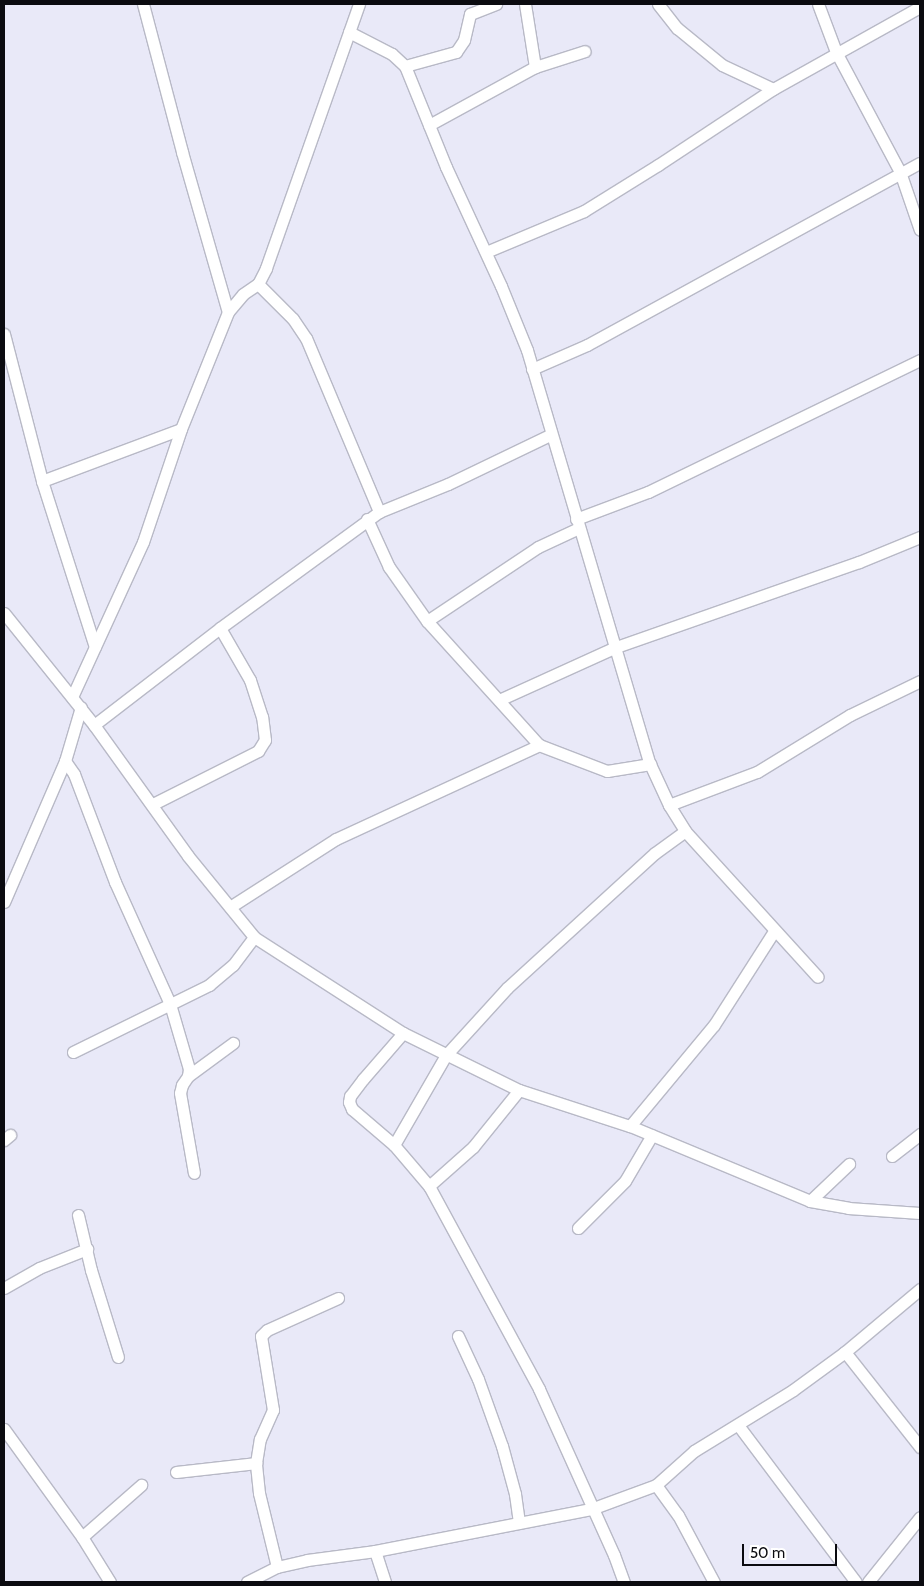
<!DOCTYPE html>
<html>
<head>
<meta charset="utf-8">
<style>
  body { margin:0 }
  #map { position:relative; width:924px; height:1586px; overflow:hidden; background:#e9e9f8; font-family:Cabin,sans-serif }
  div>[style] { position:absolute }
  .roads { filter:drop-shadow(1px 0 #b8b9c6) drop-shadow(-1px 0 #b8b9c6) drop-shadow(0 1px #b8b9c6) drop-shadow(0 -1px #b8b9c6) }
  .minor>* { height:11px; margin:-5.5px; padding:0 5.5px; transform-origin:5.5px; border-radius:5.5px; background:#fff }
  span { translate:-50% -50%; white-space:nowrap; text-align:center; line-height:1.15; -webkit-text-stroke:5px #fff; paint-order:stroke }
  .frame { position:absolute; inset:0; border:5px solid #0b0b10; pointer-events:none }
  .scale { position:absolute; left:742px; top:1544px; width:95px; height:22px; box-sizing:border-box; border:2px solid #0b0b10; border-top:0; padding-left:6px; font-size:15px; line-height:18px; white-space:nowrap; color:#0b0b10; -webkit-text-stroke:4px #fff; paint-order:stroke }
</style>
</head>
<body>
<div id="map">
  <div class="roads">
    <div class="minor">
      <i style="left:143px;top:4px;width:153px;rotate:75.2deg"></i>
      <i style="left:182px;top:152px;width:166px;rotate:74deg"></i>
      <i style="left:525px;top:4px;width:64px;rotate:81deg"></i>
      <i style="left:658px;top:4px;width:31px;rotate:52deg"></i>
      <i style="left:677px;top:28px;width:58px;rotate:39.4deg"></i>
      <i style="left:722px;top:65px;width:56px;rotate:25.2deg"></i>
      <i style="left:818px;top:4px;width:51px;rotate:69.4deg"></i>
      <i style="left:836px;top:52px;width:136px;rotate:61.9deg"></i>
      <i style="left:900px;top:172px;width:61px;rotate:71deg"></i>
      <i style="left:349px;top:32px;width:48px;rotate:27.1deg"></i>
      <i style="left:392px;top:54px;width:18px;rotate:43deg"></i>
      <i style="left:405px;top:66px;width:109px;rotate:67.9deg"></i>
      <i style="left:446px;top:167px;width:131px;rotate:65.2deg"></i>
      <i style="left:501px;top:286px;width:69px;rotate:67.9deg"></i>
      <i style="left:527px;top:350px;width:432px;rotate:73.5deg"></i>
      <i style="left:650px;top:764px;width:45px;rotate:65.1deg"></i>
      <i style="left:669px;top:805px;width:31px;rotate:58deg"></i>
      <i style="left:685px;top:831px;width:197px;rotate:47.7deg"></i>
      <i style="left:405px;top:66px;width:53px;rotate:-15.4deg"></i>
      <i style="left:456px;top:52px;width:14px;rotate:-56deg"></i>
      <i style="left:464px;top:40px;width:27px;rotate:-77deg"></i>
      <i style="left:470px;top:14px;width:28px;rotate:-21deg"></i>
      <i style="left:429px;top:125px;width:121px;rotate:-28.7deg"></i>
      <i style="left:535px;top:67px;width:52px;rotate:-17.7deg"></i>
      <i style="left:486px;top:252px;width:106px;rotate:-22.7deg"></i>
      <i style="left:584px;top:211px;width:87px;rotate:-31.9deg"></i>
      <i style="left:658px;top:165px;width:138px;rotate:-33.5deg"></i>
      <i style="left:773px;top:89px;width:168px;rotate:-29.2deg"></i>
      <i style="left:258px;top:284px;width:49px;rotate:45deg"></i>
      <i style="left:293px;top:319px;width:23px;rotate:56deg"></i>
      <i style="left:306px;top:338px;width:189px;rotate:67.2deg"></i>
      <i style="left:4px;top:334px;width:152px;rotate:75.5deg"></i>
      <i style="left:42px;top:481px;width:174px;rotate:72.3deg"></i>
      <i style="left:532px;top:369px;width:60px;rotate:-23.6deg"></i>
      <i style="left:587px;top:345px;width:379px;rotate:-28.7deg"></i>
      <i style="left:42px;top:481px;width:148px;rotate:-20.5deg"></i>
      <i style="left:367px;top:519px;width:53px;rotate:65.4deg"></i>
      <i style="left:389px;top:567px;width:66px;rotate:54.9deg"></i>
      <i style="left:427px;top:621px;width:167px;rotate:47.9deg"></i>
      <i style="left:539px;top:745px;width:73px;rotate:20.9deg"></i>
      <i style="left:607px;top:771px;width:44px;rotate:-9.2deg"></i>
      <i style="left:576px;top:519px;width:77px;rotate:-20.6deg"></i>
      <i style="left:648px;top:492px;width:302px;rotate:-25.9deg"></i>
      <i style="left:4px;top:613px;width:144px;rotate:51.2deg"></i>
      <i style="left:94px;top:725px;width:161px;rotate:54.3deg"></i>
      <i style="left:188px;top:856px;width:104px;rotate:50.8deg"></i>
      <i style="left:254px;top:937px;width:177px;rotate:32.8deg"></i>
      <i style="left:403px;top:1033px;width:129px;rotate:26.2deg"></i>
      <i style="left:519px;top:1090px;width:117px;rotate:18deg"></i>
      <i style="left:630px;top:1126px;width:195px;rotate:22.6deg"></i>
      <i style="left:810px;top:1201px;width:39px;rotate:10deg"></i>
      <i style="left:848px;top:1208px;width:72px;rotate:4deg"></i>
      <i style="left:427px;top:621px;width:133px;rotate:-33.7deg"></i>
      <i style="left:538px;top:547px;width:45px;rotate:-24.9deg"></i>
      <i style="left:72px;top:697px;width:170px;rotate:-65.4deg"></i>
      <i style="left:143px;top:542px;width:119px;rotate:-71.4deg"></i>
      <i style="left:181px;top:429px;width:126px;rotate:-68.1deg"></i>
      <i style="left:228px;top:312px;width:23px;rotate:-50deg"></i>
      <i style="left:243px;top:294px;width:18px;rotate:-34deg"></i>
      <i style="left:258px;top:284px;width:18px;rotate:-63deg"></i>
      <i style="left:266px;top:268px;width:280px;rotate:-70.6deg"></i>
      <i style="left:499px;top:700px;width:128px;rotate:-24.4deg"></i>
      <i style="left:616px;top:647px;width:257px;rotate:-19.3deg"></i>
      <i style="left:859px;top:562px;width:66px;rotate:-22.3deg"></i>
      <i style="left:94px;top:725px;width:159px;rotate:-37.6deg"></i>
      <i style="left:220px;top:628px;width:197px;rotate:-36.1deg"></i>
      <i style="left:379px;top:512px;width:74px;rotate:-22.1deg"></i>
      <i style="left:448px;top:484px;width:113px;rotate:-25.7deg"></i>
      <i style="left:65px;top:761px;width:16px;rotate:55deg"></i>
      <i style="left:74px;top:774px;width:116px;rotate:69.2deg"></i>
      <i style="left:115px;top:882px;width:134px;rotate:65.7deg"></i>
      <i style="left:170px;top:1004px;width:68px;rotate:73.7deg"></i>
      <i style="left:189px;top:1069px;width:7px;rotate:98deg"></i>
      <i style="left:188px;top:1076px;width:11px;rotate:124deg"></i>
      <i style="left:182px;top:1085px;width:8px;rotate:104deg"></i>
      <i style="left:180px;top:1093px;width:81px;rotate:80.1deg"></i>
      <i style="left:153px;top:804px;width:118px;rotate:-26.8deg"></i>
      <i style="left:258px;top:751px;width:13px;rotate:-58deg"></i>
      <i style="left:265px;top:740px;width:23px;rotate:-97deg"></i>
      <i style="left:262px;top:717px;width:39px;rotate:-108deg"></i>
      <i style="left:250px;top:680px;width:60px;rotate:-120deg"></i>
      <i style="left:669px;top:805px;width:94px;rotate:-20.6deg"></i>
      <i style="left:757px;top:772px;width:109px;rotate:-31.5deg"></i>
      <i style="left:850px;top:715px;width:78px;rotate:-25.9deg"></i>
      <i style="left:4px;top:902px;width:154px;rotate:-66.6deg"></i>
      <i style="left:65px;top:761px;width:56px;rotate:-73.5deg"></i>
      <i style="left:230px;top:907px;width:126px;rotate:-32.7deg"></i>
      <i style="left:336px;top:839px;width:224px;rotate:-24.8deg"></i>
      <i style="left:403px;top:1033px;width:61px;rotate:131deg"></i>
      <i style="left:363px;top:1079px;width:21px;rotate:127deg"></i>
      <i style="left:350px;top:1096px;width:6px;rotate:99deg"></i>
      <i style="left:349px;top:1102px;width:8px;rotate:67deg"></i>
      <i style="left:352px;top:1109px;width:55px;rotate:40.6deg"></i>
      <i style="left:394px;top:1145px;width:54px;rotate:49.5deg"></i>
      <i style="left:429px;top:1186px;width:231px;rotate:61.5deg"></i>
      <i style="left:539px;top:1389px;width:182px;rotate:65.7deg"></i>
      <i style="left:614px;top:1555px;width:29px;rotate:70deg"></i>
      <i style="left:73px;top:1052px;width:152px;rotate:-26.2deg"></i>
      <i style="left:209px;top:985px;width:31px;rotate:-40deg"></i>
      <i style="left:233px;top:965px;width:35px;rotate:-53deg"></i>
      <i style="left:188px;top:1076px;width:56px;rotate:-36.3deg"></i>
      <i style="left:630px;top:1126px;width:131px;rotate:-50.3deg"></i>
      <i style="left:714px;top:1025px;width:112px;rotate:-57.4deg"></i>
      <i style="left:4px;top:1140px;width:8px;rotate:-40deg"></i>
      <i style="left:394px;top:1145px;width:104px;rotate:-60deg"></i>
      <i style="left:446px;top:1055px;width:91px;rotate:-47.7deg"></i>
      <i style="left:507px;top:988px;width:200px;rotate:-42.4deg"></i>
      <i style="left:655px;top:853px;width:37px;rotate:-36deg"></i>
      <i style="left:892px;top:1156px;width:36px;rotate:-38deg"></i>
      <i style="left:429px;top:1186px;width:59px;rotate:-41.6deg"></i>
      <i style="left:473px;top:1147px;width:73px;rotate:-51.1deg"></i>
      <i style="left:810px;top:1201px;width:54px;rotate:-43.5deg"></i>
      <i style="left:78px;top:1215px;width:57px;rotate:76.7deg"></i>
      <i style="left:91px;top:1270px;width:91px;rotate:72.8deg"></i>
      <i style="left:578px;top:1228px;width:66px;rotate:-45deg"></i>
      <i style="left:625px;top:1181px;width:53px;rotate:-59.6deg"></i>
      <i style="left:4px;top:1288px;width:40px;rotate:-29.7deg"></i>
      <i style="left:39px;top:1268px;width:52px;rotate:-21.6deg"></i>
      <i style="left:458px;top:1336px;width:47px;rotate:65.1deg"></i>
      <i style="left:478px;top:1379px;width:71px;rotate:70.3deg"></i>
      <i style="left:502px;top:1446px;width:50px;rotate:74.8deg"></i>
      <i style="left:515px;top:1494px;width:29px;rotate:82deg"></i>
      <i style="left:845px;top:1352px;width:121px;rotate:51.7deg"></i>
      <i style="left:738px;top:1425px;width:196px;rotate:53.1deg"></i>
      <i style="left:4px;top:1429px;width:133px;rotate:54.2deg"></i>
      <i style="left:82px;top:1537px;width:53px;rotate:58.1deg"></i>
      <i style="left:176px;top:1472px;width:81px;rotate:-6.4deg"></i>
      <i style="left:656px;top:1485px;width:37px;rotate:54deg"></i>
      <i style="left:678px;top:1515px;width:76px;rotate:61.8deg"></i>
      <i style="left:82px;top:1537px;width:79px;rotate:-41.4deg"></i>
      <i style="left:375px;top:1551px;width:33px;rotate:72deg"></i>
      <i style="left:277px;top:1567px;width:76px;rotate:-103.7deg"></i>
      <i style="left:259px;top:1493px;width:30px;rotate:-96deg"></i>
      <i style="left:256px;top:1463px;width:24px;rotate:-81deg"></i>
      <i style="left:260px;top:1439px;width:32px;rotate:-66deg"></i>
      <i style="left:273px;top:1410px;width:75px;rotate:-99.2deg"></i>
      <i style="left:261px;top:1336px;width:8px;rotate:-45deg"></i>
      <i style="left:267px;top:1330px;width:78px;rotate:-24.3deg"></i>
      <i style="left:247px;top:1582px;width:34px;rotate:-27deg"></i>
      <i style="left:277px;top:1567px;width:31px;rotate:-13deg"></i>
      <i style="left:307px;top:1560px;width:69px;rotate:-7.5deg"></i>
      <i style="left:375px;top:1551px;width:220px;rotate:-11deg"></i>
      <i style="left:591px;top:1509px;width:69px;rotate:-20.3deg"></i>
      <i style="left:656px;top:1485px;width:51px;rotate:-41.8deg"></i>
      <i style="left:694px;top:1451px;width:116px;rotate:-31.6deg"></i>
      <i style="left:793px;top:1390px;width:64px;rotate:-36.2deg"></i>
      <i style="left:845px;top:1352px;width:98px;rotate:-40deg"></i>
      <i style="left:868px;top:1582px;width:83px;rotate:-51.3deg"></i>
    </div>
  </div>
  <div class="frame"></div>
  <div class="scale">50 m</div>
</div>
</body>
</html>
